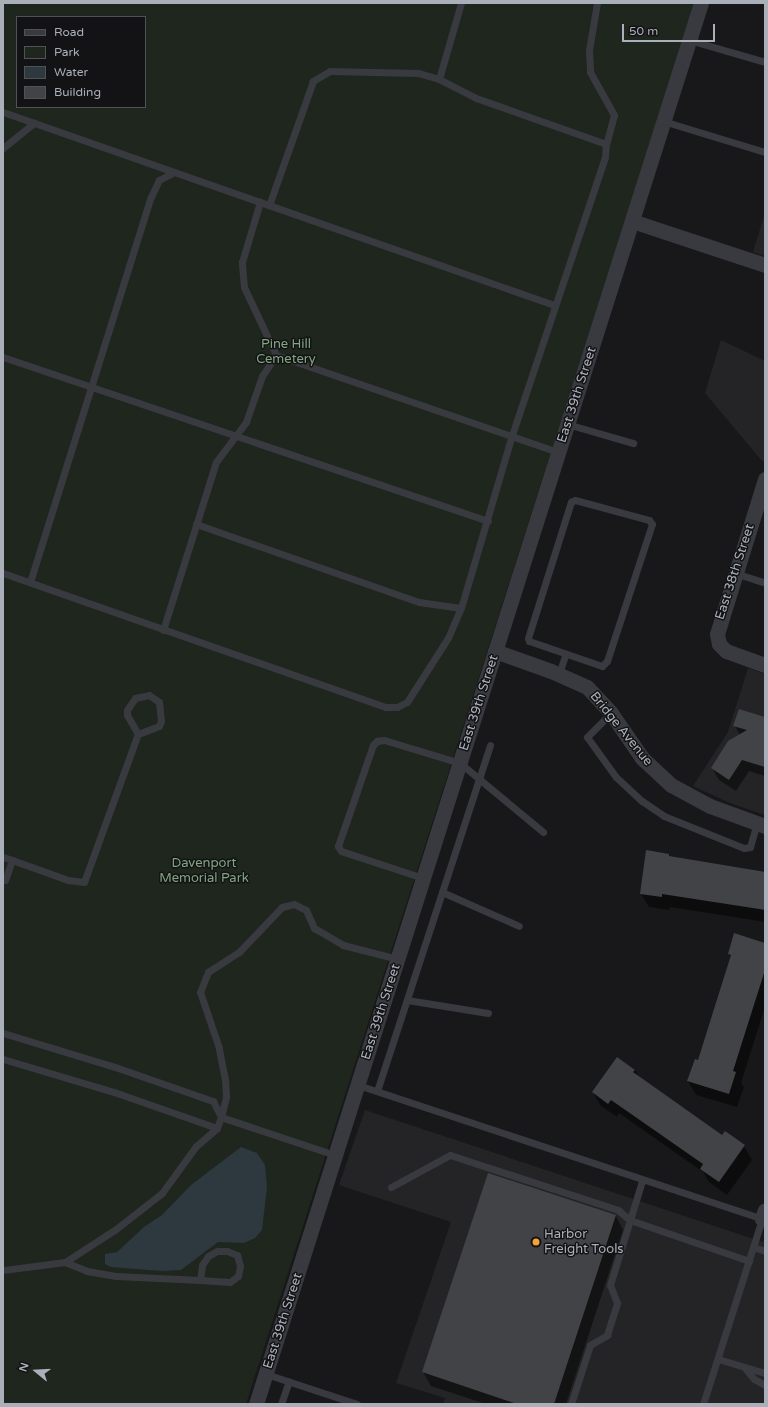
<!DOCTYPE html>
<html>
<head>
<meta charset="utf-8">
<style>
  body { margin:0 }
  #map { position:relative; width:768px; height:1407px; overflow:hidden; background:#18181a; font-family:"Varela Round",sans-serif }
  div>[style] { position:absolute }
  .built>* { inset:0; background:#242427 }
  .green>* { inset:0; background:#1e261e }
  .water>* { inset:0; background:#2d393f }
  .shadow>* { inset:0; background:#0007 }
  .building>* { inset:0; background:#424347 }
  .service>* { height:7px; margin:-3.5px; padding:0 3.5px; transform-origin:3.5px; border-radius:3.5px; background:#393a3f }
  .minor>* { height:15px; margin:-7.5px; padding:0 7.5px; transform-origin:7.5px; border-radius:7.5px; background:#393a3f }
  .dots>* { width:11px; height:11px; translate:-50% -50%; box-sizing:border-box; border:2px solid #131315; border-radius:50% }
  span { translate:-50% -50%; white-space:nowrap; text-align:center; line-height:1.15; -webkit-text-stroke:3px #131315; paint-order:stroke }
  .park-label { font-size:13px; color:#82a681 }
  .street-label { font-size:13px; color:#aab0ba }
  .poi-label { font-size:13px; color:#aab0ba }
  .left { translate:0 -50%; text-align:left }
  .frame { position:absolute; inset:0; border:4px solid #aab0ba; pointer-events:none }
  .legend { position:absolute; left:16px; top:16px; width:130px; height:92px; box-sizing:border-box; background:#131315; border:1px solid #4f5257; margin:0; padding:5px 7px; list-style:none; font-size:12px; color:#aab0ba }
  .legend li { display:flex; align-items:center; gap:8px; height:20px }
  .legend b { width:20px; border:1px solid #4f5257 }
  .north { position:absolute; left:16px; top:1351px; width:40px; height:40px; -webkit-text-stroke:3px #131315; paint-order:stroke; rotate:288deg; font-size:11px; font-weight:700; line-height:16px; text-align:center; color:#aab0ba }
  .north::after { content:''; display:block; margin:auto; width:14px; height:18px; background:#aab0ba; clip-path:polygon(50% 0,100% 100%,50% 72%,0 100%) }
  .scale { position:absolute; left:622px; top:24px; width:93px; height:18px; box-sizing:border-box; border:2px solid #aab0ba; border-top:0; padding-left:5px; font-size:12px; line-height:14px; white-space:nowrap; color:#aab0ba; -webkit-text-stroke:3px #131315; paint-order:stroke }
</style>
</head>
<body>
<div id="map">
  <div class="built">
    <i style="clip-path:polygon(765px 213px,765px 256px,753px 252px)"></i>
    <i style="clip-path:polygon(721px 340px,765px 361px,765px 460px,762px 461px,705px 393px)"></i>
    <i style="clip-path:polygon(748px 668px,765px 674px,765px 815px,730px 803px,693px 786px,728px 732px)"></i>
    <i style="clip-path:polygon(365px 1110px,763px 1242px,765px 1237px,765px 1404px,443px 1404px,445px 1398px,396px 1383px,451px 1222px,339px 1185px)"></i>
  </div>
  <div class="green">
    <i style="clip-path:polygon(evenodd,3px 3px,695px 3px,246px 1404px,3px 1404px,3px 3px,17px 17px,145px 17px,145px 107px,17px 107px,17px 17px)"></i>
  </div>
  <div class="water">
    <i style="clip-path:polygon(241px 1147px,257px 1153px,265px 1165px,267px 1187px,262px 1230px,255px 1238px,244px 1243px,218px 1242px,181px 1270px,162px 1271px,111px 1267px,105px 1264px,105px 1254px,117px 1252px,144px 1227px,162px 1215px,191px 1185px)"></i>
  </div>
  <div class="shadow">
    <i style="clip-path:polygon(765px 718px,765px 776px,749px 771px,736px 791px,719px 780px,712px 768px,740px 735px,735px 726px)"></i>
    <i style="clip-path:polygon(669px 854px,670px 857px,765px 873px,765px 922px,670px 907px,669px 910px,649px 907px,641px 894px)"></i>
    <i style="clip-path:polygon(765px 944px,765px 1007px,741px 1083px,744px 1087px,737px 1107px,696px 1095px,688px 1081px,699px 1062px,731px 957px,729px 954px)"></i>
    <i style="clip-path:polygon(635px 1070px,639px 1077px,722px 1136px,744px 1146px,752px 1160px,727px 1195px,709px 1182px,703px 1172px,619px 1113px,617px 1117px,601px 1106px,593px 1092px)"></i>
    <i style="clip-path:polygon(616px 1216px,623px 1230px,566px 1404px,486px 1404px,431px 1386px,423px 1372px)"></i>
  </div>
  <div class="building">
    <i style="clip-path:polygon(739px 709px,765px 717px,765px 767px,742px 760px,729px 780px,711px 768px,728px 741px,747px 730px,733px 726px)"></i>
    <i style="clip-path:polygon(646px 850px,669px 854px,669px 856px,765px 872px,765px 910px,662px 894px,662px 897px,640px 894px)"></i>
    <i style="clip-path:polygon(734px 933px,765px 943px,765px 970px,733px 1071px,736px 1072px,729px 1094px,687px 1081px,695px 1059px,698px 1060px,731px 955px,728px 954px)"></i>
    <i style="clip-path:polygon(617px 1057px,635px 1070px,633px 1072px,722px 1135px,725px 1131px,745px 1145px,719px 1182px,700px 1169px,703px 1164px,611px 1100px,608px 1104px,592px 1092px)"></i>
    <i style="clip-path:polygon(488px 1173px,616px 1215px,554px 1404px,517px 1404px,422px 1372px)"></i>
  </div>
  <div class="service">
    <i style="left:597px;top:3px;width:48px;rotate:99.7deg"></i>
    <i style="left:589px;top:50px;width:22px;rotate:87deg"></i>
    <i style="left:590px;top:72px;width:49px;rotate:60.8deg"></i>
    <i style="left:614px;top:115px;width:30px;rotate:105deg"></i>
    <i style="left:689px;top:40px;width:79px;rotate:16.1deg"></i>
    <i style="left:439px;top:79px;width:79px;rotate:-73.9deg"></i>
    <i style="left:3px;top:112px;width:584px;rotate:19.3deg"></i>
    <i style="left:663px;top:121px;width:107px;rotate:16.9deg"></i>
    <i style="left:3px;top:148px;width:40px;rotate:-39deg"></i>
    <i style="left:276px;top:355px;width:298px;rotate:19deg"></i>
    <i style="left:3px;top:357px;width:512px;rotate:18.68deg"></i>
    <i style="left:567px;top:424px;width:69px;rotate:16.1deg"></i>
    <i style="left:575px;top:500px;width:77px;rotate:15.1deg"></i>
    <i style="left:649px;top:520px;width:5px;rotate:53deg"></i>
    <i style="left:652px;top:524px;width:144px;rotate:108.2deg"></i>
    <i style="left:607px;top:661px;width:7px;rotate:135deg"></i>
    <i style="left:602px;top:666px;width:77px;rotate:-161.1deg"></i>
    <i style="left:529px;top:641px;width:3px;rotate:-108deg"></i>
    <i style="left:528px;top:638px;width:143px;rotate:-72.5deg"></i>
    <i style="left:571px;top:502px;width:4px;rotate:-27deg"></i>
    <i style="left:196px;top:524px;width:236px;rotate:19.3deg"></i>
    <i style="left:419px;top:602px;width:42px;rotate:8.1deg"></i>
    <i style="left:3px;top:573px;width:406px;rotate:19.3deg"></i>
    <i style="left:386px;top:707px;width:11px"></i>
    <i style="left:397px;top:707px;width:11px;rotate:-27deg"></i>
    <i style="left:407px;top:702px;width:76px;rotate:-57.4deg"></i>
    <i style="left:448px;top:638px;width:33px;rotate:-67deg"></i>
    <i style="left:461px;top:608px;width:180px;rotate:-73.6deg"></i>
    <i style="left:512px;top:435px;width:293px;rotate:-71.5deg"></i>
    <i style="left:605px;top:157px;width:13px;rotate:-86deg"></i>
    <i style="left:606px;top:144px;width:138px;rotate:-160.5deg"></i>
    <i style="left:476px;top:98px;width:42px;rotate:-152.8deg"></i>
    <i style="left:439px;top:79px;width:22px;rotate:-164deg"></i>
    <i style="left:418px;top:73px;width:88px;rotate:-178.7deg"></i>
    <i style="left:330px;top:71px;width:20px;rotate:150deg"></i>
    <i style="left:313px;top:81px;width:132px;rotate:109.5deg"></i>
    <i style="left:735px;top:573px;width:32px;rotate:18deg"></i>
    <i style="left:30px;top:582px;width:404px;rotate:-72.6deg"></i>
    <i style="left:151px;top:197px;width:19px;rotate:-65deg"></i>
    <i style="left:159px;top:180px;width:16px;rotate:-27deg"></i>
    <i style="left:163px;top:630px;width:176px;rotate:-72.5deg"></i>
    <i style="left:216px;top:462px;width:50px;rotate:-53.1deg"></i>
    <i style="left:246px;top:422px;width:49px;rotate:-70.8deg"></i>
    <i style="left:262px;top:376px;width:25px;rotate:-56deg"></i>
    <i style="left:276px;top:355px;width:75px;rotate:-115.2deg"></i>
    <i style="left:244px;top:287px;width:25px;rotate:-95deg"></i>
    <i style="left:242px;top:262px;width:63px;rotate:-73.3deg"></i>
    <i style="left:559px;top:674px;width:20px;rotate:-72deg"></i>
    <i style="left:611px;top:713px;width:34px;rotate:135deg"></i>
    <i style="left:587px;top:737px;width:49px;rotate:54.1deg"></i>
    <i style="left:616px;top:777px;width:35px;rotate:43deg"></i>
    <i style="left:642px;top:801px;width:27px;rotate:34deg"></i>
    <i style="left:664px;top:816px;width:86px;rotate:21.8deg"></i>
    <i style="left:744px;top:848px;width:6px;rotate:-9deg"></i>
    <i style="left:750px;top:847px;width:25px;rotate:-74deg"></i>
    <i style="left:3px;top:857px;width:9px;rotate:18deg"></i>
    <i style="left:12px;top:860px;width:21px;rotate:109deg"></i>
    <i style="left:5px;top:880px;width:2px;rotate:-153deg"></i>
    <i style="left:12px;top:860px;width:59px;rotate:19.7deg"></i>
    <i style="left:68px;top:880px;width:16px;rotate:7deg"></i>
    <i style="left:84px;top:882px;width:158px;rotate:-70deg"></i>
    <i style="left:138px;top:734px;width:22px;rotate:-120deg"></i>
    <i style="left:127px;top:715px;width:5px;rotate:-90deg"></i>
    <i style="left:127px;top:710px;width:14px;rotate:-56deg"></i>
    <i style="left:135px;top:698px;width:14px;rotate:-12deg"></i>
    <i style="left:149px;top:695px;width:12px;rotate:35deg"></i>
    <i style="left:159px;top:702px;width:19px;rotate:84deg"></i>
    <i style="left:161px;top:721px;width:5px;rotate:112deg"></i>
    <i style="left:159px;top:726px;width:22px;rotate:159deg"></i>
    <i style="left:423px;top:878px;width:86px;rotate:-161.8deg"></i>
    <i style="left:341px;top:851px;width:6px;rotate:-121deg"></i>
    <i style="left:338px;top:846px;width:107px;rotate:-70.9deg"></i>
    <i style="left:373px;top:745px;width:6px;rotate:-45deg"></i>
    <i style="left:377px;top:741px;width:7px;rotate:-8deg"></i>
    <i style="left:384px;top:740px;width:79px;rotate:16.8deg"></i>
    <i style="left:460px;top:763px;width:108px;rotate:39.7deg"></i>
    <i style="left:442px;top:892px;width:84px;rotate:23.8deg"></i>
    <i style="left:407px;top:1000px;width:82px;rotate:9.1deg"></i>
    <i style="left:3px;top:1033px;width:120px;rotate:16.9deg"></i>
    <i style="left:118px;top:1068px;width:101px;rotate:19.2deg"></i>
    <i style="left:213px;top:1101px;width:18px;rotate:63deg"></i>
    <i style="left:221px;top:1117px;width:12px;rotate:110deg"></i>
    <i style="left:217px;top:1128px;width:28px;rotate:139deg"></i>
    <i style="left:196px;top:1146px;width:58px;rotate:125.9deg"></i>
    <i style="left:162px;top:1193px;width:58px;rotate:142deg"></i>
    <i style="left:116px;top:1229px;width:61px;rotate:147.1deg"></i>
    <i style="left:65px;top:1262px;width:63px;rotate:172.6deg"></i>
    <i style="left:3px;top:1059px;width:116px;rotate:16.6deg"></i>
    <i style="left:114px;top:1092px;width:109px;rotate:19.3deg"></i>
    <i style="left:358px;top:1085px;width:426px;rotate:18.3deg"></i>
    <i style="left:762px;top:1219px;width:194px;rotate:107.7deg"></i>
    <i style="left:377px;top:1091px;width:364px;rotate:-71.9deg"></i>
    <i style="left:335px;top:1155px;width:120px;rotate:-161.6deg"></i>
    <i style="left:221px;top:1117px;width:21px;rotate:-76deg"></i>
    <i style="left:226px;top:1097px;width:17px;rotate:-93deg"></i>
    <i style="left:225px;top:1080px;width:33px;rotate:-101deg"></i>
    <i style="left:219px;top:1048px;width:59px;rotate:-108.7deg"></i>
    <i style="left:200px;top:992px;width:22px;rotate:-68deg"></i>
    <i style="left:208px;top:972px;width:37px;rotate:-33deg"></i>
    <i style="left:239px;top:952px;width:62px;rotate:-46.3deg"></i>
    <i style="left:282px;top:907px;width:12px;rotate:-14deg"></i>
    <i style="left:294px;top:904px;width:13px;rotate:27deg"></i>
    <i style="left:306px;top:910px;width:20px;rotate:66deg"></i>
    <i style="left:314px;top:928px;width:34px;rotate:30deg"></i>
    <i style="left:343px;top:945px;width:57px;rotate:14.3deg"></i>
    <i style="left:391px;top:1187px;width:67px;rotate:-28.5deg"></i>
    <i style="left:450px;top:1155px;width:177px;rotate:18.1deg"></i>
    <i style="left:618px;top:1210px;width:16px;rotate:40deg"></i>
    <i style="left:630px;top:1220px;width:126px;rotate:19deg"></i>
    <i style="left:753px;top:1247px;width:13px;rotate:18deg"></i>
    <i style="left:217px;top:1251px;width:10px"></i>
    <i style="left:227px;top:1251px;width:11px;rotate:22deg"></i>
    <i style="left:237px;top:1255px;width:11px;rotate:75deg"></i>
    <i style="left:240px;top:1266px;width:10px;rotate:101deg"></i>
    <i style="left:238px;top:1276px;width:10px;rotate:143deg"></i>
    <i style="left:230px;top:1282px;width:30px;rotate:-176deg"></i>
    <i style="left:200px;top:1280px;width:15px;rotate:-82deg"></i>
    <i style="left:202px;top:1265px;width:11px;rotate:-56deg"></i>
    <i style="left:208px;top:1256px;width:10px;rotate:-29deg"></i>
    <i style="left:65px;top:1262px;width:24px;rotate:22deg"></i>
    <i style="left:87px;top:1271px;width:29px;rotate:10deg"></i>
    <i style="left:116px;top:1276px;width:84px;rotate:2.7deg"></i>
    <i style="left:718px;top:1359px;width:49px;rotate:16.6deg"></i>
    <i style="left:745px;top:1368px;width:14px;rotate:51deg"></i>
    <i style="left:754px;top:1379px;width:13px;rotate:29deg"></i>
    <i style="left:266px;top:1374px;width:96px;rotate:18.2deg"></i>
    <i style="left:281px;top:1404px;width:24px;rotate:-71deg"></i>
    <i style="left:571px;top:1404px;width:62px;rotate:-72.1deg"></i>
    <i style="left:590px;top:1345px;width:20px;rotate:-30deg"></i>
    <i style="left:607px;top:1335px;width:14px;rotate:-73deg"></i>
    <i style="left:611px;top:1322px;width:20px;rotate:-72deg"></i>
    <i style="left:617px;top:1303px;width:19px;rotate:-111deg"></i>
    <i style="left:610px;top:1285px;width:109px;rotate:-72.9deg"></i>
  </div>
  <div class="minor">
    <i style="left:632px;top:221px;width:140px;rotate:18.3deg"></i>
    <i style="left:765px;top:479px;width:162px;rotate:107.2deg"></i>
    <i style="left:717px;top:634px;width:10px;rotate:79deg"></i>
    <i style="left:719px;top:644px;width:10px;rotate:45deg"></i>
    <i style="left:726px;top:651px;width:41px;rotate:19.7deg"></i>
    <i style="left:495px;top:651px;width:59px;rotate:19.7deg"></i>
    <i style="left:551px;top:671px;width:39px;rotate:24deg"></i>
    <i style="left:587px;top:687px;width:35px;rotate:47deg"></i>
    <i style="left:611px;top:713px;width:55px;rotate:55.4deg"></i>
    <i style="left:642px;top:758px;width:40px;rotate:43deg"></i>
    <i style="left:671px;top:785px;width:44px;rotate:28.3deg"></i>
    <i style="left:710px;top:806px;width:59px;rotate:20deg"></i>
    <i style="left:762px;top:1219px;width:9px;rotate:-72deg"></i>
    <i style="left:256px;top:1404px;width:1470px;rotate:-72.38deg"></i>
  </div>
  <div class="dots">
    <i style="left:536px;top:1242px;background:#f7a333"></i>
  </div>
  <div class="park-label">
    <span style="left:286px;top:352px">Pine Hill<br>Cemetery</span>
    <span style="left:204px;top:871px">Davenport<br>Memorial Park</span>
  </div>
  <div class="street-label">
    <span style="left:577px;top:395px;rotate:-72deg">East 39th Street</span>
    <span style="left:735px;top:572px;rotate:-72deg">East 38th Street</span>
    <span style="left:479px;top:703px;rotate:-72deg">East 39th Street</span>
    <span style="left:621px;top:729px;rotate:51deg">Bridge Avenue</span>
    <span style="left:381px;top:1012px;rotate:-72deg">East 39th Street</span>
    <span style="left:283px;top:1321px;rotate:-72deg">East 39th Street</span>
  </div>
  <div class="poi-label">
    <span class="left" style="left:544px;top:1242px">Harbor<br>Freight Tools</span>
  </div>
  <div class="frame"></div>
  <ul class="legend">
  <li><b style="height:5px;background:#393a3f"></b>Road</li>
  <li><b style="height:11px;background:#1e261e"></b>Park</li>
  <li><b style="height:11px;background:#2d393f"></b>Water</li>
  <li><b style="height:11px;background:#424347"></b>Building</li>
  </ul>
  <div class="north">N</div>
  <div class="scale">50 m</div>
</div>
</body>
</html>
